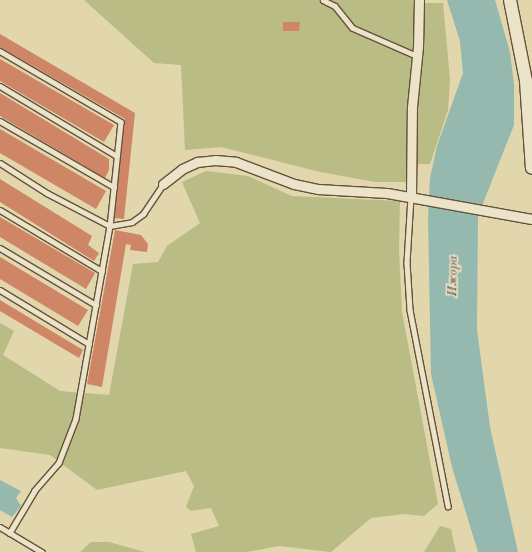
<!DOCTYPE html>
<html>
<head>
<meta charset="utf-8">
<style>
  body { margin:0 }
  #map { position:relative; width:532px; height:552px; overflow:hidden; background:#e1d6ac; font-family:"Old Standard TT",serif }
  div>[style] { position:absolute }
  .green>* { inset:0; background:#b9bc85 }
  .water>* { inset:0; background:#95b8af }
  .building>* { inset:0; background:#cf8666 }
  .roads { filter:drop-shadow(1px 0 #65513c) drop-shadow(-1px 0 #65513c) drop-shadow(0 1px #65513c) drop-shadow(0 -1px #65513c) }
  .lane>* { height:4.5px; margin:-2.25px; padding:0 2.25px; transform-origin:2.25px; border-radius:2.25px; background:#ece4c9 }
  .street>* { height:9px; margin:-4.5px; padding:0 4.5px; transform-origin:4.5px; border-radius:4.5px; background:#ece4c9 }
  .secondary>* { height:12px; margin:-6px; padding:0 6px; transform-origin:6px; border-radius:6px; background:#ece4c9 }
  span { translate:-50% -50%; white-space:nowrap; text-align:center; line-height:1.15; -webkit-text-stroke:3px #ece4c9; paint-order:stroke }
  .water-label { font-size:13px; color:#524a3c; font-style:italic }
</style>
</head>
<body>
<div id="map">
  <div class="green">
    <i style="clip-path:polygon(84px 0,415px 0,417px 21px,406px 182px,375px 182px,320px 172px,221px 147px,185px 150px,181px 65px,154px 63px)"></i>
    <i style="clip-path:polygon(422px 3px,443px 3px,450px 80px,448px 110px,430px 164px,416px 164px)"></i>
    <i style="clip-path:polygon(206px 171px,248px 176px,292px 196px,400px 201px,399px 250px,402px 312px,438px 504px,424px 516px,404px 514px,371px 518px,331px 552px,279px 546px,247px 552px,196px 552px,191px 534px,219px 526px,211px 508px,191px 511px,186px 507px,194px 486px,186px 471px,97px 490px,50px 455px,0 448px,0 323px,14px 331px,3px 355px,60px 391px,109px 395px,133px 264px,158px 262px,167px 246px,200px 223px,182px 182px)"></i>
    <i style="clip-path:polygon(440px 526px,451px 529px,456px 552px,424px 552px)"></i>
    <i style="clip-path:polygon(91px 542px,109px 542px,145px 552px,80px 552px)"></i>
  </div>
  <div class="water">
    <i style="clip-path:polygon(447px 0,495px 0,510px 52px,514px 85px,514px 125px,478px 216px,477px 330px,490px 427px,518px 552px,478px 552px,452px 467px,431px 374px,428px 218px,430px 178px,437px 146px,463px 73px,460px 41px)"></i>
    <i style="clip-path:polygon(0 480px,21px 491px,16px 498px,21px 506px,12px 517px,0 510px)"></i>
  </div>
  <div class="building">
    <i style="clip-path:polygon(283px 22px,300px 22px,299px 31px,283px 31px)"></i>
    <i style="clip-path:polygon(0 34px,135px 113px,124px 219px,114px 218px,125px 119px,0 47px)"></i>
    <i style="clip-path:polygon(0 59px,114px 125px,104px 142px,0 81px)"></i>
    <i style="clip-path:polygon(0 93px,109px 159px,109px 170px,105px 178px,0 116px)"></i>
    <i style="clip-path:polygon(0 129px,106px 191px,96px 209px,0 153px)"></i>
    <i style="clip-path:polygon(0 179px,92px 236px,88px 245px,99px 253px,94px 261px,0 202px)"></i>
    <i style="clip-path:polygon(0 217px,95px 273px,86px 289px,0 237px)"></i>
    <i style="clip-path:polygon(115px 230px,141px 235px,148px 244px,147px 252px,130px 250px,131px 245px,126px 244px,102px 387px,87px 384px)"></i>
    <i style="clip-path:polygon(0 257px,88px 310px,78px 326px,0 279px)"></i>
    <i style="clip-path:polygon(0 300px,83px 350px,79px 358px,0 311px)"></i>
  </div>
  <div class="roads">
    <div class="lane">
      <i style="left:323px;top:0;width:13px;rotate:27deg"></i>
      <i style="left:335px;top:6px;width:28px;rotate:51deg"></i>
      <i style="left:353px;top:28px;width:70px;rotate:23.6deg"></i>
      <i style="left:0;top:51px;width:140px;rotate:30.4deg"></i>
      <i style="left:121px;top:122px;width:105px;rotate:96deg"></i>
      <i style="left:110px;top:226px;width:196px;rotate:100deg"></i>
      <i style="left:76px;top:419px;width:47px;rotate:111.1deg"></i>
      <i style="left:59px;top:463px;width:37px;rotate:131deg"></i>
      <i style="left:35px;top:491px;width:49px;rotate:120.8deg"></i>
      <i style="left:0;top:86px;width:136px;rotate:30.9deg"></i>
      <i style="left:0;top:121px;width:132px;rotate:30.1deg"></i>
      <i style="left:0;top:163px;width:56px;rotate:32.6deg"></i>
      <i style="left:47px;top:193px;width:71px;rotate:27.6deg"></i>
      <i style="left:110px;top:226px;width:22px;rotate:-10deg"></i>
      <i style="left:132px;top:222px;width:14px;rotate:-36deg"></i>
      <i style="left:143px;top:214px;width:36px;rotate:-56deg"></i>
      <i style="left:411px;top:197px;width:66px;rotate:93.5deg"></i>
      <i style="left:407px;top:263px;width:47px;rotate:86.3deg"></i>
      <i style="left:410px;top:310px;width:200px;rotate:79deg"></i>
      <i style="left:0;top:210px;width:119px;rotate:30.9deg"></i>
      <i style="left:0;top:248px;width:112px;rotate:30.7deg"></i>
      <i style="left:0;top:290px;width:104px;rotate:31.2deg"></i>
      <i style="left:0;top:527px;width:49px;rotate:30.8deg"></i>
    </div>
    <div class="street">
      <i style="left:163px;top:184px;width:24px;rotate:-38deg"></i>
      <i style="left:182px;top:169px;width:17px;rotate:-25deg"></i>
      <i style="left:197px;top:162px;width:18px;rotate:-6deg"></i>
      <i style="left:215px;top:160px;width:21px;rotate:5deg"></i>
      <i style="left:236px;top:162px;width:62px;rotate:20.8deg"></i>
      <i style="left:294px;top:184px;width:25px;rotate:12deg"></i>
      <i style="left:318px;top:189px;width:69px;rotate:3.3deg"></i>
      <i style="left:387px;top:193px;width:147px;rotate:10.2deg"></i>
      <i style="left:411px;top:197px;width:90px;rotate:-89.4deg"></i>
      <i style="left:412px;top:107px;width:60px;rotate:-84.3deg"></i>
      <i style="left:418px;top:47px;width:47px;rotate:-88.8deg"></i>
    </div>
    <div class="secondary">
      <i style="left:510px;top:0;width:83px;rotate:78.8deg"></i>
      <i style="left:526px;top:81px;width:87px;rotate:86.1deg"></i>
    </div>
  </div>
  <div class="water-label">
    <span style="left:454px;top:276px;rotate:-89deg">Ижора</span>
  </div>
</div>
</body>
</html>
